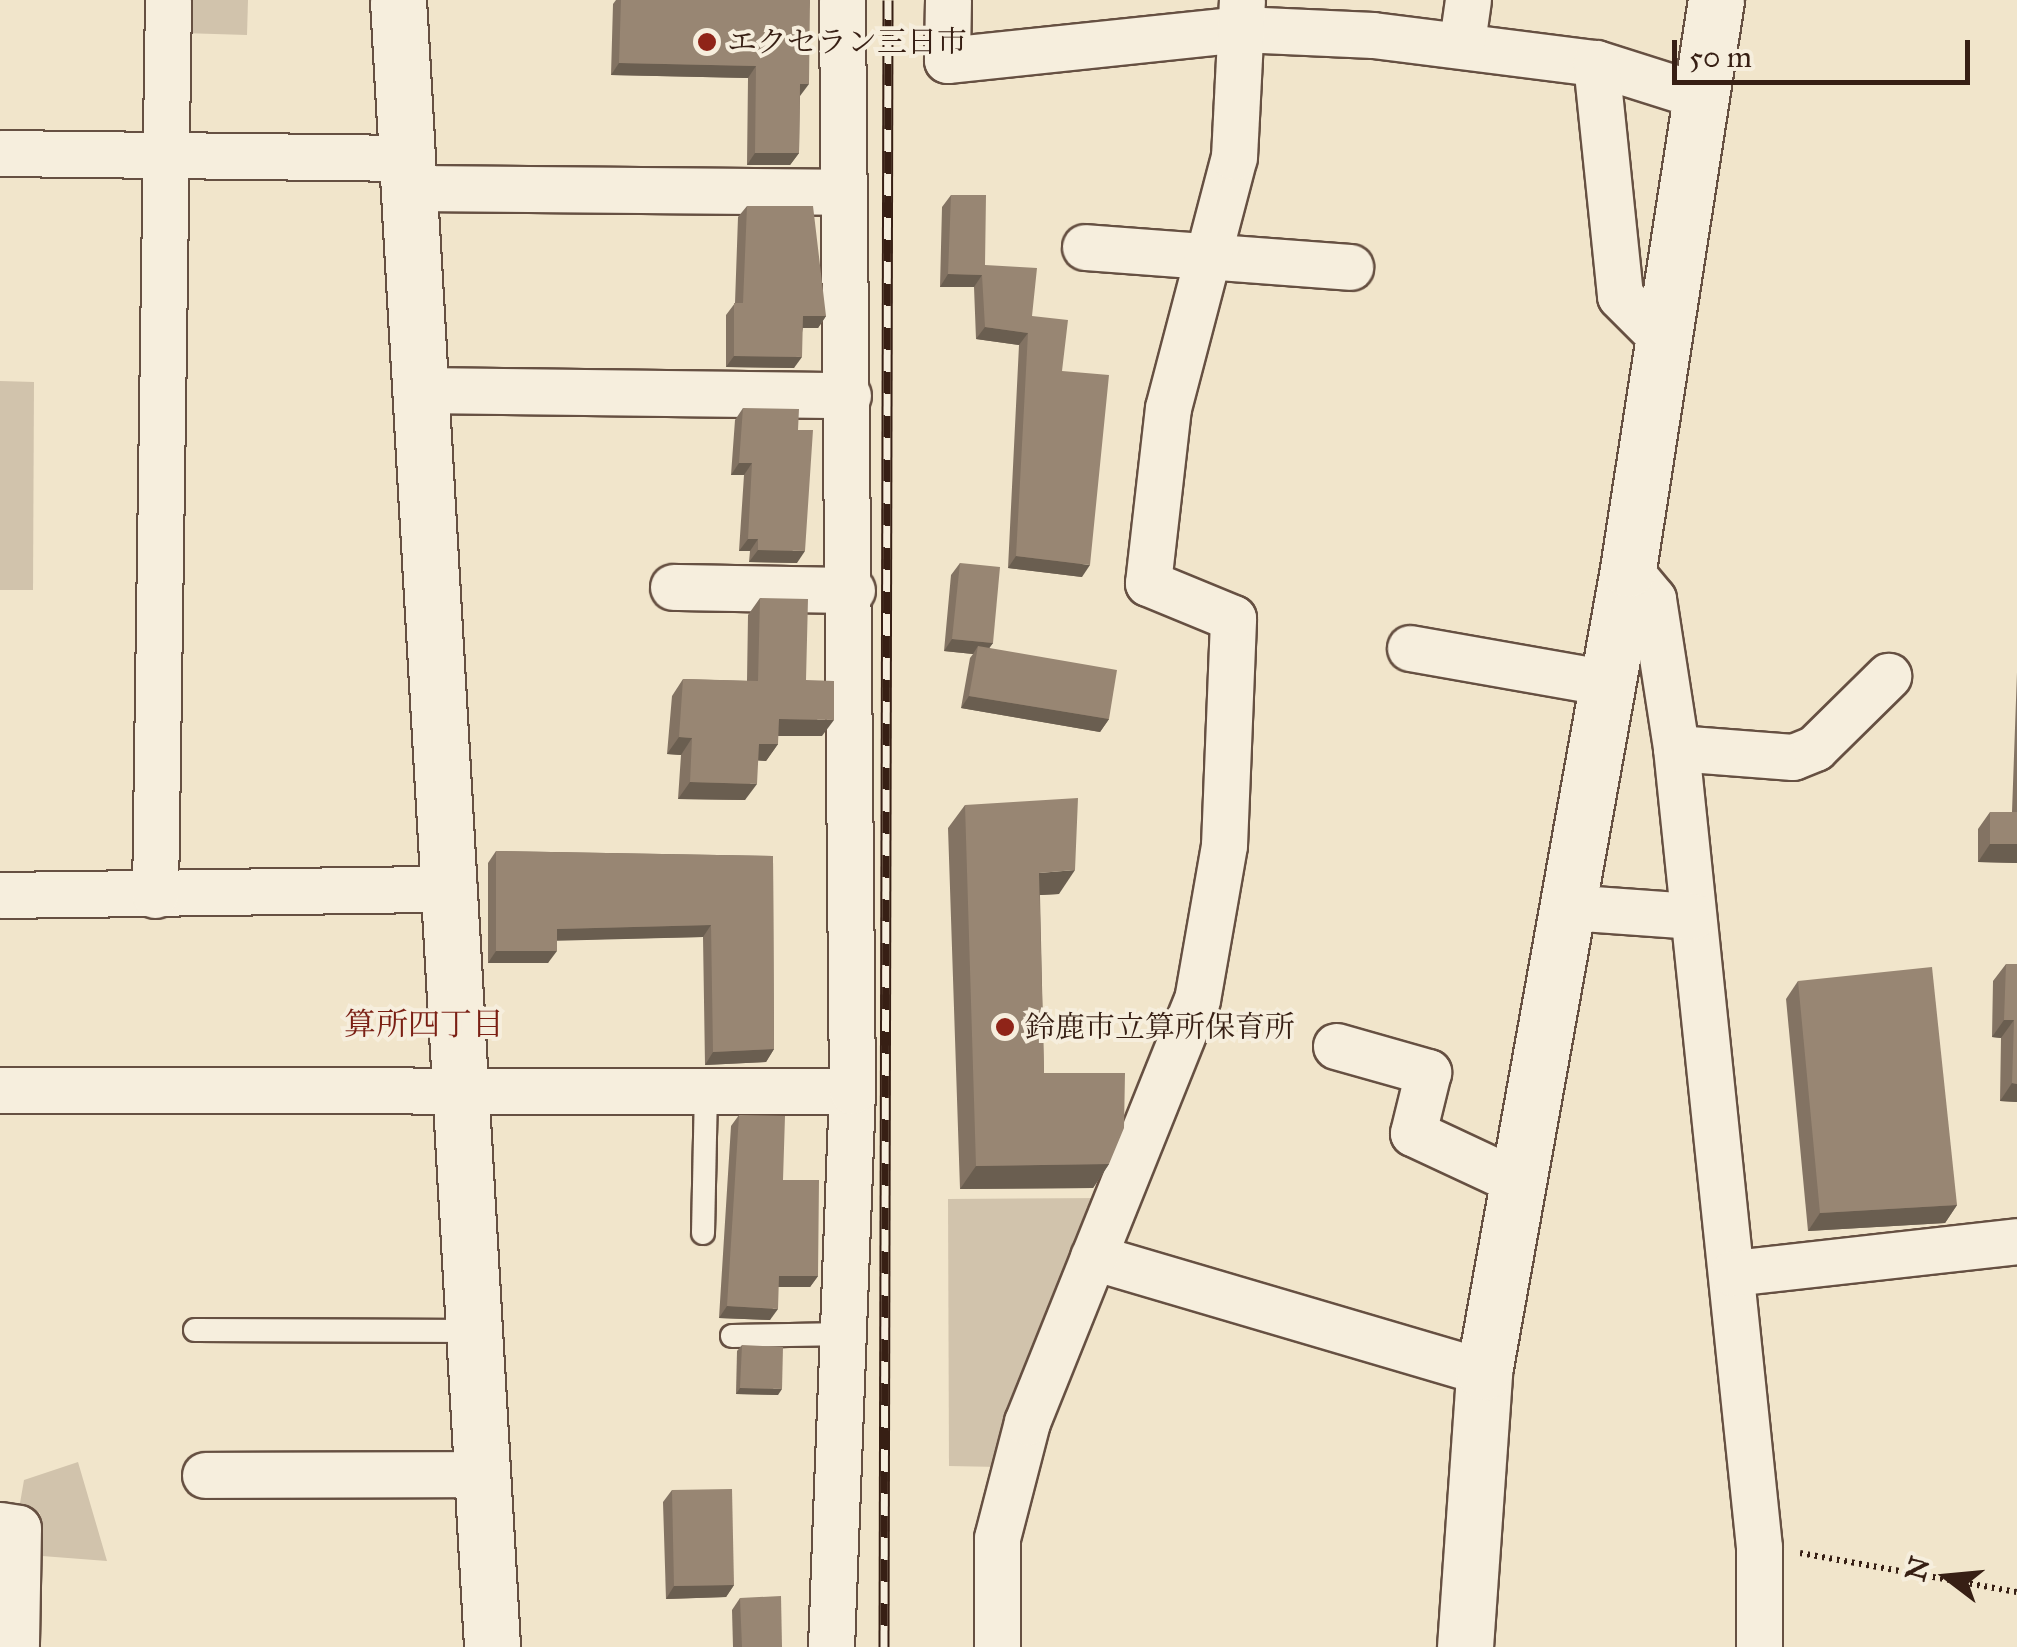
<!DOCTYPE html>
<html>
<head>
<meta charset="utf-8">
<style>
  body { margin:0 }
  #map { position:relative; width:2017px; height:1647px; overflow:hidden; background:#f1e5cb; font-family:"IM FELL Great Primer","Noto Serif JP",serif }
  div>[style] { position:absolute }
  .green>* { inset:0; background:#d1c3ac }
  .path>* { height:6px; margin-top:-3px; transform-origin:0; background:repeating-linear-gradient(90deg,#371f14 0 2.5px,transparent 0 7.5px) }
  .roads { filter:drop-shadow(2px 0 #665042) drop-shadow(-2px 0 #665042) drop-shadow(0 2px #665042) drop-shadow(0 -2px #665042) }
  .lane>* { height:22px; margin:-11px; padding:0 11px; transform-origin:11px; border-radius:11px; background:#f6eedd }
  .street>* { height:45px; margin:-22.5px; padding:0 22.5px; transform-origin:22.5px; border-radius:22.5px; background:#f6eedd }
  .secondary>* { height:55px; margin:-27.5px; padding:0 27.5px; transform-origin:27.5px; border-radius:27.5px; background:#f6eedd }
  .rail>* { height:11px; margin-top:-5.5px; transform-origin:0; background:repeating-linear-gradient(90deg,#f6eedd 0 22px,#371f14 0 44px); box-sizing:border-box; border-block:2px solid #371f14 }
  .wall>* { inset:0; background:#837363 }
  .shaded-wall>* { inset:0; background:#6a5e50 }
  .building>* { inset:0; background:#988673 }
  .dots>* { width:28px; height:28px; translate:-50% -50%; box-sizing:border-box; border:5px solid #f6eedd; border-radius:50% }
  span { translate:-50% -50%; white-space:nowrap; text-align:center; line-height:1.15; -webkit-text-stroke:8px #f6eedd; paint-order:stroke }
  .poi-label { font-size:30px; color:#371f14 }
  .left { translate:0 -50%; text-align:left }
  .neighbourhood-label { font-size:32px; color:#7a1f14 }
  .north { position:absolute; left:1897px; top:1527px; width:100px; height:100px; -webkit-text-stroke:8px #f6eedd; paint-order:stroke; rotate:286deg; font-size:28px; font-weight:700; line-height:40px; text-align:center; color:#371f14 }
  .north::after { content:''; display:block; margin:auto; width:35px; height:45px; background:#371f14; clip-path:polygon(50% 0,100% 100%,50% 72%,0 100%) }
  .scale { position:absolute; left:1672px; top:40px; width:298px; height:45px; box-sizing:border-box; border:5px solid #371f14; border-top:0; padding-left:12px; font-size:30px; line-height:35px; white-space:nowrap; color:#371f14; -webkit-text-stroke:8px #f6eedd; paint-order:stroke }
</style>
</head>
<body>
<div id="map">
  <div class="green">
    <i style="clip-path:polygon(183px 0,248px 0,247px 35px,182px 33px)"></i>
    <i style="clip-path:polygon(0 381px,34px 382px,33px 590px,0 590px)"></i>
    <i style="clip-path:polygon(1106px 1198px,999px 1467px,949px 1466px,948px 1199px)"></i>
    <i style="clip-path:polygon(78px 1462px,107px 1561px,42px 1556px,40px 1513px,19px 1509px,24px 1480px)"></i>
  </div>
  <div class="path">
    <i style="left:1800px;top:1553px;width:220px;rotate:10.2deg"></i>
  </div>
  <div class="roads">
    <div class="lane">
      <i style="left:703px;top:1233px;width:141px;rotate:-88.8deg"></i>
      <i style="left:195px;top:1330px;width:282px;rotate:0.2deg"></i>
      <i style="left:732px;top:1336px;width:115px;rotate:-1deg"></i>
    </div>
    <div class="street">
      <i style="left:948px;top:0;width:60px;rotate:91deg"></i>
      <i style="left:947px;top:60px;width:295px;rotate:-6deg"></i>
      <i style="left:1240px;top:29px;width:133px;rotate:2.6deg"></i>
      <i style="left:1373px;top:35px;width:225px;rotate:7.2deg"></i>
      <i style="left:1596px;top:63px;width:112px;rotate:17.6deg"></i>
      <i style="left:1462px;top:42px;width:42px;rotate:-81.9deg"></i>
      <i style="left:1596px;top:63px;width:234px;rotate:84.1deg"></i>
      <i style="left:1620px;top:296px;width:64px;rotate:45deg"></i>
      <i style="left:0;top:153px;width:406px;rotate:0.7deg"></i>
      <i style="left:410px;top:188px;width:433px;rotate:0.5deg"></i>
      <i style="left:1085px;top:247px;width:266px;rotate:4.3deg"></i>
      <i style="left:423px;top:390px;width:425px;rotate:0.7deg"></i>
      <i style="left:1628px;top:569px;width:39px;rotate:50deg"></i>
      <i style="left:1653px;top:599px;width:151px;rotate:81.2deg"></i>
      <i style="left:1676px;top:748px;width:803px;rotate:84.07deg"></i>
      <i style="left:1759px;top:1547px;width:100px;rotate:90deg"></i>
      <i style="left:673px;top:587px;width:179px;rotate:1deg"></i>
      <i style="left:1410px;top:648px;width:201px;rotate:10deg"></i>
      <i style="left:1676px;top:748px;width:117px;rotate:4.4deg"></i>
      <i style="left:1793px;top:757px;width:24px;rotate:-22deg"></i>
      <i style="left:1815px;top:748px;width:103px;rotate:-44.6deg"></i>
      <i style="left:0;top:895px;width:454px;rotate:-0.8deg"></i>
      <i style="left:155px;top:895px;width:895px;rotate:-89.17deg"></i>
      <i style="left:1567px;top:907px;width:126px;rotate:4.1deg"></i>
      <i style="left:1336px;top:1046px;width:96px;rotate:15.8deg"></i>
      <i style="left:1428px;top:1072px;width:63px;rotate:103.8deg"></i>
      <i style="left:1413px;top:1133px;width:116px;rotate:25deg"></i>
      <i style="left:0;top:1090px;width:852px;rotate:0.07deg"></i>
      <i style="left:1093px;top:1257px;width:408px;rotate:16.4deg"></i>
      <i style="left:1733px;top:1273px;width:286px;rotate:-6.4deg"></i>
      <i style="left:205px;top:1475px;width:280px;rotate:-0.2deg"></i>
      <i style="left:0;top:1525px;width:18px;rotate:9deg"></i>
      <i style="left:18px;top:1528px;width:119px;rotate:91deg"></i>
      <i style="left:831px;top:1647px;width:556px;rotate:-87.84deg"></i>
      <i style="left:852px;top:1091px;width:1091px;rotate:-90.53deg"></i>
      <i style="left:997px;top:1647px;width:109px;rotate:-90deg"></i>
      <i style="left:997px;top:1538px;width:120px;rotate:-75.5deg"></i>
      <i style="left:1027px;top:1422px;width:455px;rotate:-68.1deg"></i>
      <i style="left:1197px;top:1000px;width:157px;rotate:-80.1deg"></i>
      <i style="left:1224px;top:845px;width:227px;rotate:-87.7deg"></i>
      <i style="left:1233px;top:618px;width:92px;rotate:-157.6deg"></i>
      <i style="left:1148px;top:583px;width:176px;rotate:-83.5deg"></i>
      <i style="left:1168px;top:408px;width:260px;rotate:-75.3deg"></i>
      <i style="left:1234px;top:157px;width:157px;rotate:-87.1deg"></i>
    </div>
    <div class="secondary">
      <i style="left:398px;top:0;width:1650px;rotate:86.73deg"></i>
      <i style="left:1465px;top:1647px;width:276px;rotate:-86deg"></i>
      <i style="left:1484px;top:1372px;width:816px;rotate:-79.83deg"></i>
      <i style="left:1628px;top:569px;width:576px;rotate:-81.21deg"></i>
    </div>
  </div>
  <div class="rail">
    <i style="left:884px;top:1647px;width:1647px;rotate:-89.86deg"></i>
  </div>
  <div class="wall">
    <i style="clip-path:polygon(616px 0,810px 0,800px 96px,799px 153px,790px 165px,747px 165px,748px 78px,611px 75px,613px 4px)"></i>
    <i style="clip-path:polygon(951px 195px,985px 265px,1032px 316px,1062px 371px,1082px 577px,1008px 568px,1019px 345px,976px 339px,974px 287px,940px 287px,942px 207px)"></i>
    <i style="clip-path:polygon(747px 206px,826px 316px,818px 328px,803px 328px,794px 368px,726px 367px,726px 315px,735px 303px,738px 217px)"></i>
    <i style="clip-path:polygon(743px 408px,797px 563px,749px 562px,750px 551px,739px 551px,744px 475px,731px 475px,735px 420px)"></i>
    <i style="clip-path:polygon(960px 563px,993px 643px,989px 648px,1109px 719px,1100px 732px,961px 708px,970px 658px,973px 654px,944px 651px,951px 575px)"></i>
    <i style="clip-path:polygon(760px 598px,806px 680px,822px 736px,778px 736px,778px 744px,766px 761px,758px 760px,745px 800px,678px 799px,681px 755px,667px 754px,672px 696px,683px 679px,747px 681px,748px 615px)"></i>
    <i style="clip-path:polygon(2017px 672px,2017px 863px,1978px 862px,1978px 829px,1990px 812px,2012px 812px)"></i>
    <i style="clip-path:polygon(965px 805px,1059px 894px,1040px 895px,1044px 1073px,1109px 1164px,1093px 1188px,960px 1189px,948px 828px)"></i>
    <i style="clip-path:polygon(496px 851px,773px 856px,774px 1049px,766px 1062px,705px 1065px,703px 937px,557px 940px,548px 963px,488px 963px,488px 863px)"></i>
    <i style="clip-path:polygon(2006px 964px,2017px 964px,2017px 1102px,2000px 1101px,2001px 1038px,1992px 1037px,1993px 981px)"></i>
    <i style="clip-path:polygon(1798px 981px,1957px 1205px,1945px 1223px,1808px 1231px,1786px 999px)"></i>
    <i style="clip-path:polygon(739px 1115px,783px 1180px,818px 1276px,810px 1287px,778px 1287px,770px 1320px,719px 1318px,731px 1126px)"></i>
    <i style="clip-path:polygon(742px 1345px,778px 1395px,736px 1394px,737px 1351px)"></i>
    <i style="clip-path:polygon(672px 1490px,734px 1585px,726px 1597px,666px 1599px,663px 1502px)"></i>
    <i style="clip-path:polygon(740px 1598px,782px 1647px,733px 1647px,732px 1610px)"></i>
  </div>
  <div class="shaded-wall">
    <i style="clip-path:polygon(619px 63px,756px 66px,748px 78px,611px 75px)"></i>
    <i style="clip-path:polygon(800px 84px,809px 84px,800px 96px)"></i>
    <i style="clip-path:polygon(755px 153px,799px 153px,790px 165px,747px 165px)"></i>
    <i style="clip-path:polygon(948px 274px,982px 275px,974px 287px,940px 287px)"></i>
    <i style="clip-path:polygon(803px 316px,826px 316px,818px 328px,795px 328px)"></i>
    <i style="clip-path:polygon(985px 327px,1028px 333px,1019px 345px,976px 339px)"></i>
    <i style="clip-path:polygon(734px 356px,802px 357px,794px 368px,726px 367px)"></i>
    <i style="clip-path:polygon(739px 463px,752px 463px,744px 475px,731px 475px)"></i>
    <i style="clip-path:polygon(748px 539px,758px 539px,750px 551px,739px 551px)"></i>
    <i style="clip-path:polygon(758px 550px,805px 551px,797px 563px,749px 562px)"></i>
    <i style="clip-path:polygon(1016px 556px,1090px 565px,1082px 577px,1008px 568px)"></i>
    <i style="clip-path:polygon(952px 639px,993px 643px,984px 655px,978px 646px,973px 654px,944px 651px)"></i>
    <i style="clip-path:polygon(969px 696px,1109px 719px,1100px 732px,961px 708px)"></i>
    <i style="clip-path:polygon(779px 719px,834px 720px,822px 736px,767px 736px)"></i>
    <i style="clip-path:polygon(679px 737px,692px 738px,681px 755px,667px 754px)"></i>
    <i style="clip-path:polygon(759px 744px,778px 744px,766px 761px,747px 760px)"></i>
    <i style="clip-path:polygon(690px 782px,757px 784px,745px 800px,678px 799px)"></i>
    <i style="clip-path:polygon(1990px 844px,2017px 844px,2017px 863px,1978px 862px)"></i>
    <i style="clip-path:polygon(1075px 870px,1059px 894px,1023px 896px,1039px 873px)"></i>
    <i style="clip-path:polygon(711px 925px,703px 937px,548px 941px,557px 929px)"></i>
    <i style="clip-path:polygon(496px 951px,557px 951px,548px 963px,488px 963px)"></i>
    <i style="clip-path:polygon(2004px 1020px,2014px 1020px,2001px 1038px,1992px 1037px)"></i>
    <i style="clip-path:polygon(774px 1049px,766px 1062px,705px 1065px,713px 1052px)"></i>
    <i style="clip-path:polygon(2012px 1083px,2017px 1084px,2017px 1102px,2000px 1101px)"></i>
    <i style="clip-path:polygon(1109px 1164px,1093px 1188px,960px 1189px,976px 1166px)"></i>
    <i style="clip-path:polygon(1957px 1205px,1945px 1223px,1808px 1231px,1820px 1213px)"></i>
    <i style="clip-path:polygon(779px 1276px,818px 1276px,810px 1287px,771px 1287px)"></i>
    <i style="clip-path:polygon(727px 1306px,778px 1309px,770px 1320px,719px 1318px)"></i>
    <i style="clip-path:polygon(740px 1388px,782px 1389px,778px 1395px,736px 1394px)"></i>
    <i style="clip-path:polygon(734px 1585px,726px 1597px,666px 1599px,674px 1586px)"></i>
  </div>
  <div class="building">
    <i style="clip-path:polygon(621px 0,810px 0,809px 84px,800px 84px,799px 153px,755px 153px,756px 66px,619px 63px)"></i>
    <i style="clip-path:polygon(951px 195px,986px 195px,985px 265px,1037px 268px,1032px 316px,1068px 320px,1062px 371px,1109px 375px,1090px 565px,1016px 556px,1028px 333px,985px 327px,982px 275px,948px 274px)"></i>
    <i style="clip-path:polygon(747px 206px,813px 206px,826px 316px,803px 316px,802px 357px,734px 356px,734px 303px,743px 303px)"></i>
    <i style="clip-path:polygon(743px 408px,799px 409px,798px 430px,813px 430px,805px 551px,758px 550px,758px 539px,748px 539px,752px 463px,739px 463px)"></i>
    <i style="clip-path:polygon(960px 563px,1000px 567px,993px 643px,952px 639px)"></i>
    <i style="clip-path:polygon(760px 598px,808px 599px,806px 680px,834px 681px,834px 720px,779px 719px,778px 744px,759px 744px,757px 784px,690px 782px,692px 738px,679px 737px,683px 679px,758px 681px)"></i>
    <i style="clip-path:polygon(978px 646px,1117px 670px,1109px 719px,969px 696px)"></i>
    <i style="clip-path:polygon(1078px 798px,1075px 870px,1039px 873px,1044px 1073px,1125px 1073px,1124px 1128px,1109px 1164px,976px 1166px,965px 805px)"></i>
    <i style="clip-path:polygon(1990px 812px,2017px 812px,2017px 844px,1990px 844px)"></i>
    <i style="clip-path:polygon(496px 851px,773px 856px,774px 1049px,713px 1052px,711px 925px,557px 929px,557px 951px,496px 951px)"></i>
    <i style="clip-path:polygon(2006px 964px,2017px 964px,2017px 1084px,2012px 1083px,2014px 1020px,2004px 1020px)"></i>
    <i style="clip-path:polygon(1932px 967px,1957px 1205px,1820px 1213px,1798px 981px)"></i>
    <i style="clip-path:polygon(739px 1115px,785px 1116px,783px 1180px,819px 1180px,818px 1276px,779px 1276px,778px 1309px,727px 1306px)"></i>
    <i style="clip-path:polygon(742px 1345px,783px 1347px,782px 1389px,740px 1388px)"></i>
    <i style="clip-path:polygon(732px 1489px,734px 1585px,674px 1586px,672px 1490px)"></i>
    <i style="clip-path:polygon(781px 1596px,782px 1647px,742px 1647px,740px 1598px)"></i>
  </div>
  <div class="dots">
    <i style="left:707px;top:42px;background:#8f2418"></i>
    <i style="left:1005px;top:1027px;background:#8f2418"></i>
  </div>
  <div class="poi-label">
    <span class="left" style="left:727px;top:42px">エクセラン三日市</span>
    <span class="left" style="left:1025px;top:1027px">鈴鹿市立算所保育所</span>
  </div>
  <div class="neighbourhood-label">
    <span style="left:424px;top:1025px">算所四丁目</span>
  </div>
  <div class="north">N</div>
  <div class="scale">50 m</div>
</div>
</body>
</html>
